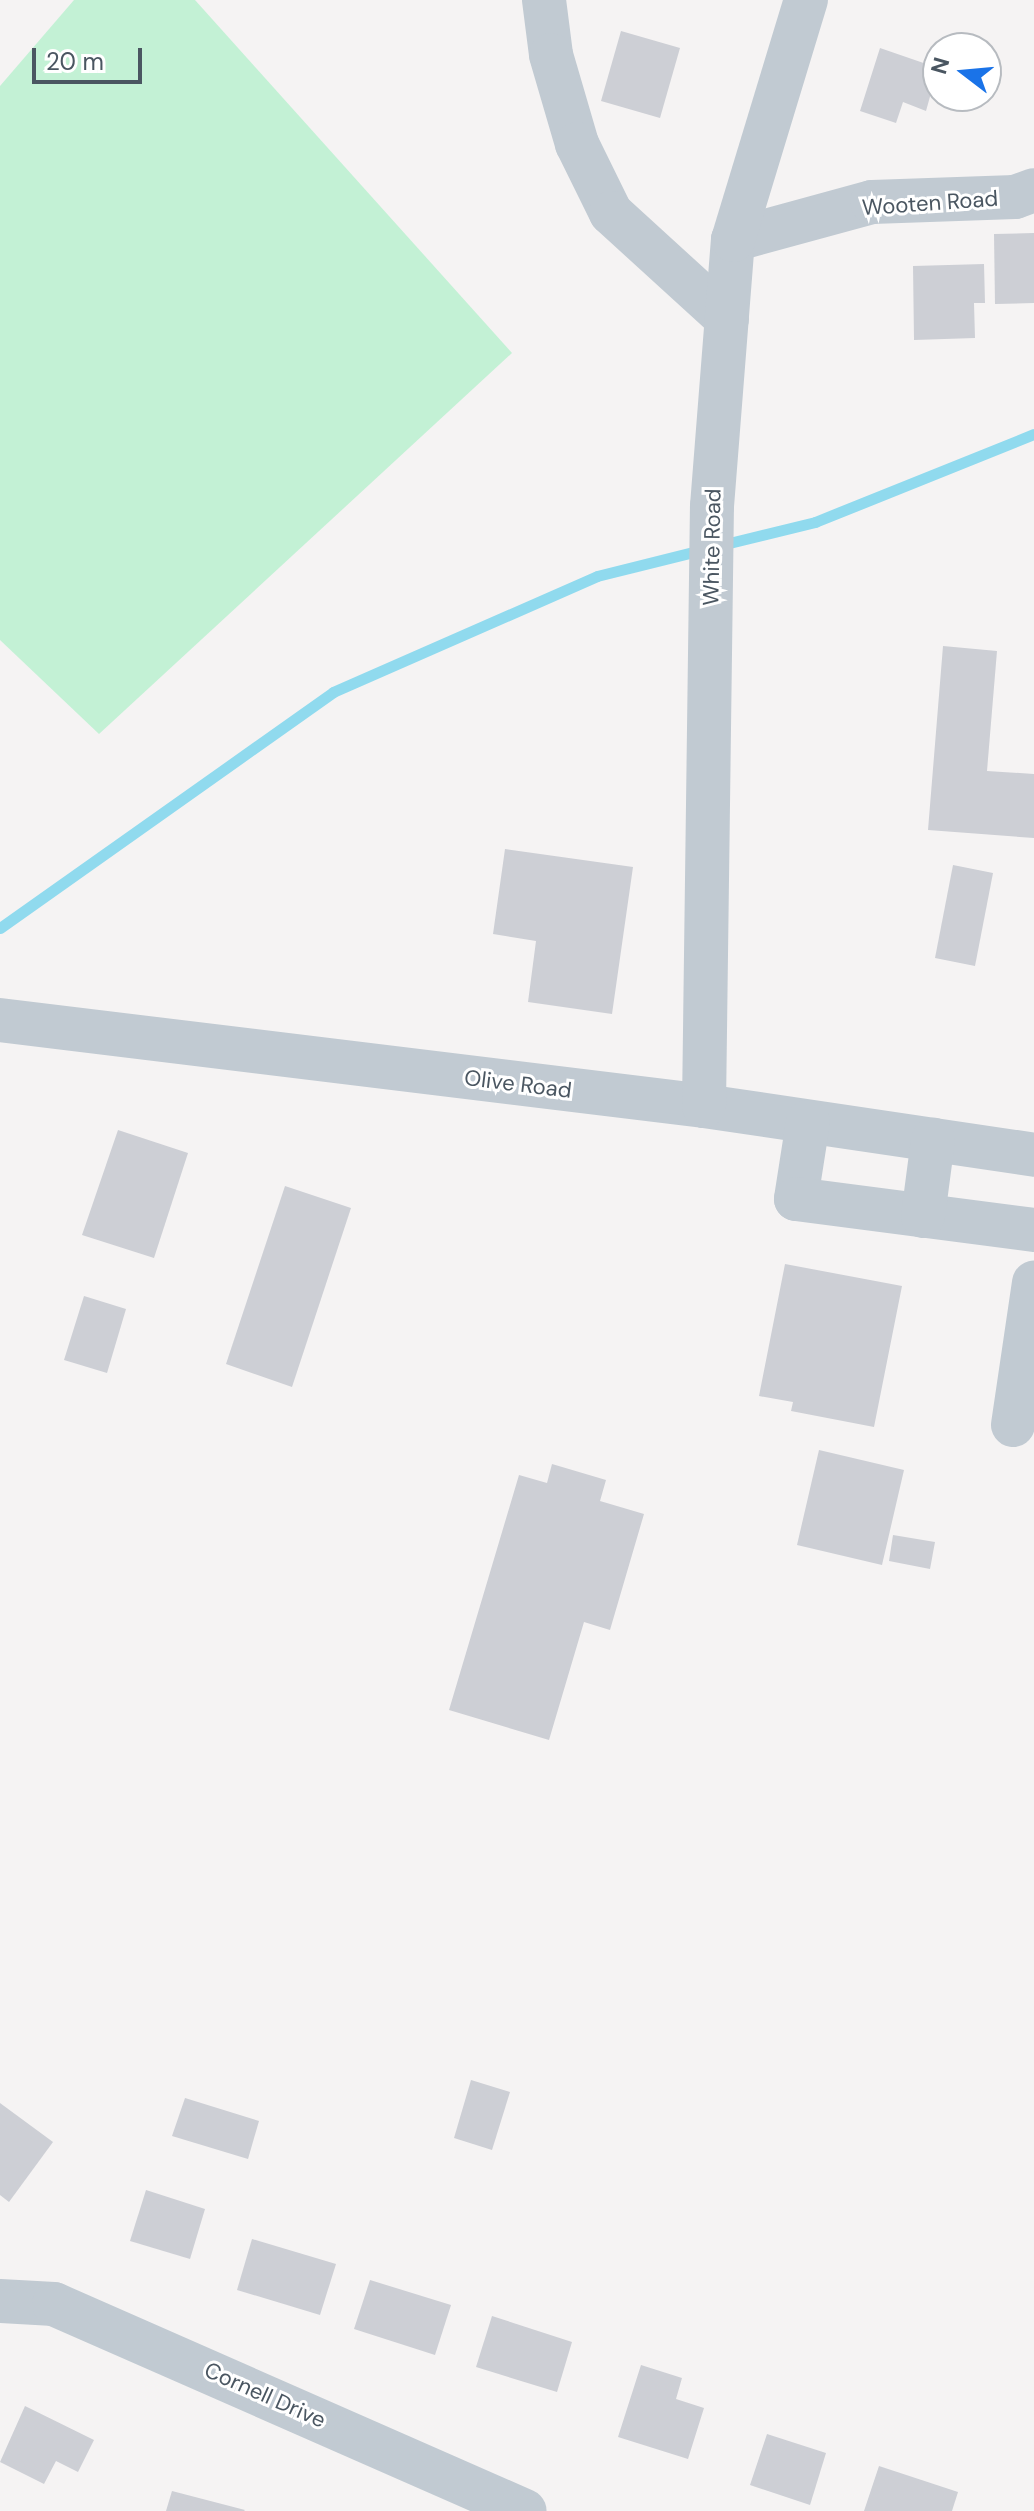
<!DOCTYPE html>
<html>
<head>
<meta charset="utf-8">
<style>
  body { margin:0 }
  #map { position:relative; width:1034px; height:2511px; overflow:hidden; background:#f5f3f3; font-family:"DM Sans",sans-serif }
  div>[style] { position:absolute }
  .green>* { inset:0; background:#c3f1d5 }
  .stream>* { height:11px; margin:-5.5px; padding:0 5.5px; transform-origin:5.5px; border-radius:5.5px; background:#90daee }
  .building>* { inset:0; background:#cdcfd5 }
  .minor>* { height:44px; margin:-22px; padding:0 22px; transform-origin:22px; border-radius:22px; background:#c1cad2 }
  span { translate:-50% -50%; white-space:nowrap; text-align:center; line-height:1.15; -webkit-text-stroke:6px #fff; paint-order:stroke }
  .street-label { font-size:22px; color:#4a5661 }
  .north { position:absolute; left:922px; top:32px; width:80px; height:80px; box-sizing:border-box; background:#fff; border:2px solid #b7bbc0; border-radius:50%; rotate:286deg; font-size:22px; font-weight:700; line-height:32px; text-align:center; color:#4a5661 }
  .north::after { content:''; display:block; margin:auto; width:28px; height:36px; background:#1a73e8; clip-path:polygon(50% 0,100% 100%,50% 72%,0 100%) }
  .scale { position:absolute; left:32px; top:48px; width:110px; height:36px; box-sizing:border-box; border:4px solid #4a5661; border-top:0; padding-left:10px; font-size:24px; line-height:28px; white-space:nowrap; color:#4a5661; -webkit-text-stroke:6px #fff; paint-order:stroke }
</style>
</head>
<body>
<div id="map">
  <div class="green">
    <i style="clip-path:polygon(74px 0,195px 0,512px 353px,99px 734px,0 640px,0 86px)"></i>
  </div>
  <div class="stream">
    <i style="left:721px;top:545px;width:97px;rotate:-13.7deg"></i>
    <i style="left:815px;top:522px;width:236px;rotate:-21.9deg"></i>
    <i style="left:0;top:928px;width:408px;rotate:-35.3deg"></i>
    <i style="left:333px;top:692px;width:288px;rotate:-23.7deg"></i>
    <i style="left:597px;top:576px;width:107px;rotate:-14deg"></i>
  </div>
  <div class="building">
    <i style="clip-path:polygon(621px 31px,680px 48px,660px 118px,601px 101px)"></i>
    <i style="clip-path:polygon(880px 48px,938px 68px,926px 111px,903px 102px,896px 123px,860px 111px)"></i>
    <i style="clip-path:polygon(1034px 233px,1034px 303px,995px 304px,994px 234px)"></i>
    <i style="clip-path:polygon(984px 264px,985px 303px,974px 303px,975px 338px,914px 340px,913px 266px)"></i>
    <i style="clip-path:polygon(943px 646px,997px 651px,987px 771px,1034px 774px,1034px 838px,928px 830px)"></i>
    <i style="clip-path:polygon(505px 849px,633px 867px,612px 1014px,528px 1002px,536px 941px,493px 934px)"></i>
    <i style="clip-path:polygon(953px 865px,993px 873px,975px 966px,935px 958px)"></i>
    <i style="clip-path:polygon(118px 1130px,188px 1153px,154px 1258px,82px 1235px)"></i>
    <i style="clip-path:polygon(285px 1186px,351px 1208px,292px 1387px,226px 1364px)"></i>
    <i style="clip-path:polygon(785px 1264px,902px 1286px,874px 1427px,791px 1411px,793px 1402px,759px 1396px)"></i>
    <i style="clip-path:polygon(84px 1296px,126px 1309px,107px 1373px,64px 1360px)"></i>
    <i style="clip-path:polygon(819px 1450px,904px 1470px,882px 1565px,797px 1545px)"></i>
    <i style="clip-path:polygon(552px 1464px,606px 1480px,600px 1501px,644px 1514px,610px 1630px,584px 1622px,549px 1740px,449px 1710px,519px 1475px,547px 1483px)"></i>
    <i style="clip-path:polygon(893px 1535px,935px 1542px,930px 1569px,889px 1561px)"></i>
    <i style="clip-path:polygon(471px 2080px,510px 2092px,492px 2150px,454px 2138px)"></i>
    <i style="clip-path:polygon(185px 2098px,259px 2121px,248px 2159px,172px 2136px)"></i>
    <i style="clip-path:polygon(0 2103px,53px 2142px,9px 2202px,0 2195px)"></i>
    <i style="clip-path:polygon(146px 2190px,205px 2209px,190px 2259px,130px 2241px)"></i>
    <i style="clip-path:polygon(252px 2239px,336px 2264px,320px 2315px,237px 2290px)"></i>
    <i style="clip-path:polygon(370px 2280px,451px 2305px,435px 2355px,354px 2329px)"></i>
    <i style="clip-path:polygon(492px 2316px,572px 2342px,557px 2392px,476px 2367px)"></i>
    <i style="clip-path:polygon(641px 2365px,682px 2378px,676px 2399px,704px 2408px,688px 2459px,618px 2437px)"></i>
    <i style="clip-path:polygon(25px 2406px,94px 2440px,78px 2472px,56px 2461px,44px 2484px,0 2462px)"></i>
    <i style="clip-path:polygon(767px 2434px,826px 2453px,810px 2505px,750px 2485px)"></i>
    <i style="clip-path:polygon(879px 2466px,958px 2492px,952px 2511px,864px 2511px)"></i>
    <i style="clip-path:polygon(172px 2491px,245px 2510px,244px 2511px,166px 2511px)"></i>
  </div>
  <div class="minor">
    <i style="left:544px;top:0;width:55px;rotate:82.7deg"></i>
    <i style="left:551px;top:55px;width:93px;rotate:73.7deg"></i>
    <i style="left:577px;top:144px;width:77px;rotate:63.8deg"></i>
    <i style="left:611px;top:213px;width:157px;rotate:42.4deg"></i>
    <i style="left:733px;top:240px;width:144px;rotate:-15.3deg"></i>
    <i style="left:872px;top:202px;width:143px;rotate:-2deg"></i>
    <i style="left:1015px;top:197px;width:20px;rotate:-20deg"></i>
    <i style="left:0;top:1020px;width:709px;rotate:6.96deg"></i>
    <i style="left:704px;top:1106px;width:334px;rotate:8.4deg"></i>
    <i style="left:704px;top:1106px;width:600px;rotate:-89.24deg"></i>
    <i style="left:712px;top:506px;width:267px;rotate:-85.5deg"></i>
    <i style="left:733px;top:240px;width:251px;rotate:-73.1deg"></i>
    <i style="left:808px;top:1122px;width:78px;rotate:98.9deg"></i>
    <i style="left:796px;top:1199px;width:240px;rotate:7.4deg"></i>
    <i style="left:923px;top:1216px;width:77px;rotate:-82.5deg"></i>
    <i style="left:1013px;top:1425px;width:144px;rotate:-81.6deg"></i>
    <i style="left:0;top:2301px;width:54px;rotate:3.2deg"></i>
    <i style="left:54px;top:2304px;width:514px;rotate:23.73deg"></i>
  </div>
  <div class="street-label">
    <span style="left:930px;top:203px;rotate:-4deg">Wooten Road</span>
    <span style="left:712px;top:547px;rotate:-89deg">White Road</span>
    <span style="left:518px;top:1084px;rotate:7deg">Olive Road</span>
    <span style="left:265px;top:2395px;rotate:24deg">Cornell Drive</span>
  </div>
  <div class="north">N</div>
  <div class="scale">20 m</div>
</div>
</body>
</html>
